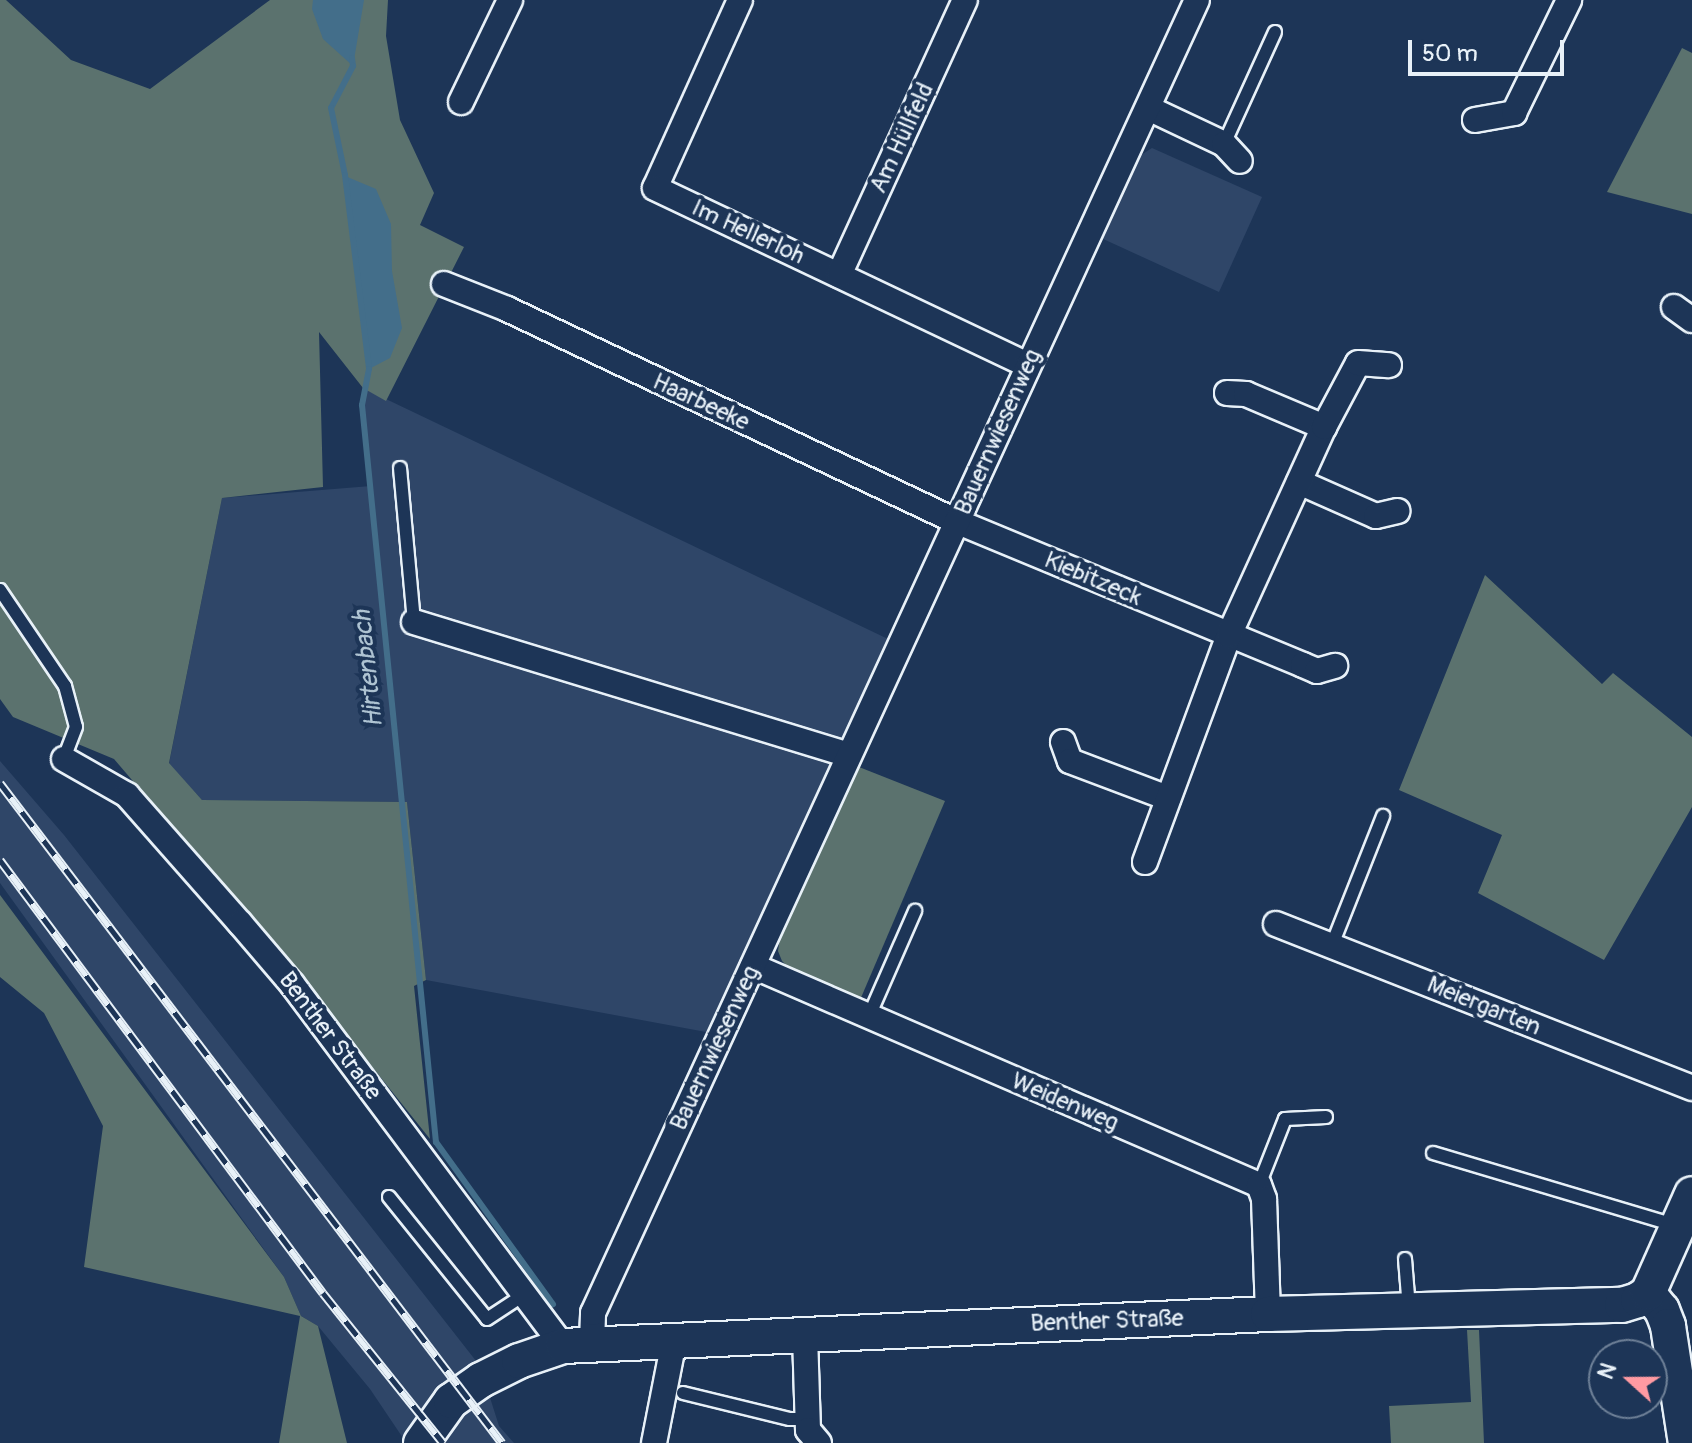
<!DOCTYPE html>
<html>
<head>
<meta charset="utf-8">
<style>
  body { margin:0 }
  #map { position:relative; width:1692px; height:1443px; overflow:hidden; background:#1d3557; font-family:Pangolin,sans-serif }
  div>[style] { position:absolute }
  .built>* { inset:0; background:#2f4668 }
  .green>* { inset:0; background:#5b726e }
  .water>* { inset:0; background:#436e8a }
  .stream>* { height:6px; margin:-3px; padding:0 3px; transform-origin:3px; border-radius:3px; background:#436e8a }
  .roads { filter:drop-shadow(2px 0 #e8f1f8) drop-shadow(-2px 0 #e8f1f8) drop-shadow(0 2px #e8f1f8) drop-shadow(0 -2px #e8f1f8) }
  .lane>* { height:12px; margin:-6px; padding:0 6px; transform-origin:6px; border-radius:6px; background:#1d3557 }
  .street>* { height:24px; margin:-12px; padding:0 12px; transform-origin:12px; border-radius:12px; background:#1d3557 }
  .secondary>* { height:34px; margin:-17px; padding:0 17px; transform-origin:17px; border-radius:17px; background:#1d3557 }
  .rail>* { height:9px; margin-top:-4.5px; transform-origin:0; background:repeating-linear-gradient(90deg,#1d3557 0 18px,#e8f1f8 0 36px); box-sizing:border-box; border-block:2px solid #e8f1f8 }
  span { translate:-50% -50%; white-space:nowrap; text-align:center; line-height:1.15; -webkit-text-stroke:8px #1d3557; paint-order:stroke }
  .street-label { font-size:24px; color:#e8f1f8 }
  .water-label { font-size:26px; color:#aec3d2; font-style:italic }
  .north { position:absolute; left:1588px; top:1339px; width:80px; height:80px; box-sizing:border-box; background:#1d3557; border:2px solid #6e8097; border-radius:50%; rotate:291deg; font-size:22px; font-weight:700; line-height:32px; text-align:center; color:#e8f1f8 }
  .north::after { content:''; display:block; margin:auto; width:28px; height:36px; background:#ff9aa2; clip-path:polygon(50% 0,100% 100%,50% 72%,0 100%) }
  .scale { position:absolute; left:1408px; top:40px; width:156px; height:36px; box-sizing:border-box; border:4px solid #e8f1f8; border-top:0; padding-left:10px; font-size:24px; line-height:28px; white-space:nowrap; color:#e8f1f8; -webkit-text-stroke:6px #1d3557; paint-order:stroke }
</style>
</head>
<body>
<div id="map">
  <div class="built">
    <i style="clip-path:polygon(1152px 148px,1262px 197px,1219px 292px,1101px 238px,1138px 157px)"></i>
    <i style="clip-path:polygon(365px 389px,888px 639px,706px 1032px,426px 980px,407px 802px,202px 800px,169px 764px,222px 498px,371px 486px,362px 405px)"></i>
    <i style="clip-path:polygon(0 761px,64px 835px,480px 1366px,499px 1426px,514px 1443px,424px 1443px,403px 1438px,370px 1389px,318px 1326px,301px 1316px,284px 1277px,0 883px)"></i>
  </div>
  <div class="green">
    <i style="clip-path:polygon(0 0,6px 0,71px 60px,150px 89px,270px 0,388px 0,386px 36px,400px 120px,434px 193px,420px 225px,464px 247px,386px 401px,363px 388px,319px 332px,323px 487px,222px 498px,169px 763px,202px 800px,407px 802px,426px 980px,414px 986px,430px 1139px,293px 968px,114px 759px,13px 717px,0 699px)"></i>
    <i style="clip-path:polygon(1682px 48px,1692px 53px,1692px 214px,1607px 192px)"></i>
    <i style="clip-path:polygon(1485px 575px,1602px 684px,1613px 673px,1692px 737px,1692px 807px,1604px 960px,1478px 893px,1502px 835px,1399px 790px)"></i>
    <i style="clip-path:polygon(859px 767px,945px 801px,860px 1000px,791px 970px,782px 961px,778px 951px,780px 938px)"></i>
    <i style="clip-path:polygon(0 895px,284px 1277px,301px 1316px,318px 1326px,347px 1443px,279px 1443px,300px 1316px,84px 1267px,103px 1126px,44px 1013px,0 977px)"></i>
    <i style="clip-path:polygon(1467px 1330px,1479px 1330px,1484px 1443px,1391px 1443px,1389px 1406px,1471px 1402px)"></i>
  </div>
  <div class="water">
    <i style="clip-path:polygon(313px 0,364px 0,353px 66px,323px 39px,312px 9px)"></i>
    <i style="clip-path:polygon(345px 176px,376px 189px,391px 224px,392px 271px,402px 328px,390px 358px,369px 369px)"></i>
  </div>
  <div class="stream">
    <i style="left:352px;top:58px;width:8px;rotate:83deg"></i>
    <i style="left:353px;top:66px;width:47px;rotate:117.6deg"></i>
    <i style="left:331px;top:108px;width:68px;rotate:78.2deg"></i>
    <i style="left:345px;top:175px;width:195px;rotate:82.9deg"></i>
    <i style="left:369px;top:369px;width:37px;rotate:101deg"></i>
    <i style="left:362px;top:405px;width:741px;rotate:84.27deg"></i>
    <i style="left:436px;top:1142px;width:200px;rotate:54.2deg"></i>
  </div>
  <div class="roads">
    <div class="lane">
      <i style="left:1224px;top:144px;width:123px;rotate:-65.5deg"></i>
      <i style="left:400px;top:468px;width:155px;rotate:84.8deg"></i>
      <i style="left:0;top:590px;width:116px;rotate:55.9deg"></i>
      <i style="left:65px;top:686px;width:42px;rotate:75deg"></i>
      <i style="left:76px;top:727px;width:34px;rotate:111deg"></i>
      <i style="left:1332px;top:945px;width:139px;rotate:-68.4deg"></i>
      <i style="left:869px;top:1016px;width:115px;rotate:-66.3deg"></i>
      <i style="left:1433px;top:1153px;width:252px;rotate:16.6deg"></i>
      <i style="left:1259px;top:1185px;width:71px;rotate:-68.5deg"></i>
      <i style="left:1285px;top:1119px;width:41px;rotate:-2.8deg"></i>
      <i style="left:389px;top:1197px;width:156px;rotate:51.2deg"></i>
      <i style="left:487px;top:1319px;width:45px;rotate:-33.3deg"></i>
      <i style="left:1405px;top:1259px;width:50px;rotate:85.4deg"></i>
      <i style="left:683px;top:1393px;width:110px;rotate:13.7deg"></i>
      <i style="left:790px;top:1419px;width:17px"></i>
    </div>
    <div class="street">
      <i style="left:740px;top:0;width:206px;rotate:114.3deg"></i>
      <i style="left:655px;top:188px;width:413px;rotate:25.4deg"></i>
      <i style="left:461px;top:102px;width:113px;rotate:-64.3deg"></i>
      <i style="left:1148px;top:108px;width:84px;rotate:25.3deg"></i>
      <i style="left:1224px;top:144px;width:23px;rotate:47deg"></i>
      <i style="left:1475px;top:120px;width:40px;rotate:-10deg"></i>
      <i style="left:1514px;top:113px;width:126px;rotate:-64deg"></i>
      <i style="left:839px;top:275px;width:302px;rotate:-65.4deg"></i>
      <i style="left:444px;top:284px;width:68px;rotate:21.6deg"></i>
      <i style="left:507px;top:309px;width:499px;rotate:25.3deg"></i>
      <i style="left:958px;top:522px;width:373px;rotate:22.5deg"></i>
      <i style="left:1303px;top:665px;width:15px;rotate:23deg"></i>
      <i style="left:1317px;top:671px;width:19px;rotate:-16deg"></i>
      <i style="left:1674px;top:307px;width:22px;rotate:36deg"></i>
      <i style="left:1227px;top:393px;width:19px;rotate:3deg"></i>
      <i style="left:1246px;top:394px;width:85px;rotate:22.9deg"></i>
      <i style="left:1299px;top:482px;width:84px;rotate:23.8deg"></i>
      <i style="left:1376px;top:516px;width:22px;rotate:-13deg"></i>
      <i style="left:414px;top:622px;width:454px;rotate:17deg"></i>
      <i style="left:1063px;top:742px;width:20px;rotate:70deg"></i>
      <i style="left:1070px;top:761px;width:105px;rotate:20.7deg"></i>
      <i style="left:64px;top:759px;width:73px;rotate:29.7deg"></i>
      <i style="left:127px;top:795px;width:171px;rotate:48.6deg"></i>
      <i style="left:240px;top:923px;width:80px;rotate:49.6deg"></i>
      <i style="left:292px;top:984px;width:452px;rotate:53.2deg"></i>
      <i style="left:1145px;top:862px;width:242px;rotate:-69.7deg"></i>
      <i style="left:1229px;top:635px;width:229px;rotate:-65.5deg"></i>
      <i style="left:1324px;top:427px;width:72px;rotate:-62deg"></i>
      <i style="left:1358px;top:363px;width:31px;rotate:4deg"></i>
      <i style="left:1276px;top:924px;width:447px;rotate:21.5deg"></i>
      <i style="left:753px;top:966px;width:551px;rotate:23.4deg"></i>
      <i style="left:1259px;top:1185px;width:15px;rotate:70deg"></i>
      <i style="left:1264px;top:1199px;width:115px;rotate:88deg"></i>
      <i style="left:805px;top:1335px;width:95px;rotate:88.2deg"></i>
      <i style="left:808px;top:1430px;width:17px;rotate:50deg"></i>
      <i style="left:592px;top:1343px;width:30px;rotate:-88deg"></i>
      <i style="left:593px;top:1313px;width:1445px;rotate:-65.3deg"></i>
      <i style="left:654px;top:1443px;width:104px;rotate:-78.9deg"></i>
    </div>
    <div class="secondary">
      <i style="left:1648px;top:1293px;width:22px;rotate:51deg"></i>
      <i style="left:1662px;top:1310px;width:17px;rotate:69deg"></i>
      <i style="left:1668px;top:1326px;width:118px;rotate:81.3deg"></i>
      <i style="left:421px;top:1443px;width:52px;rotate:-54.5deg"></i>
      <i style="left:451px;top:1401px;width:37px;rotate:-35deg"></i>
      <i style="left:481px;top:1380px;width:42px;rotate:-26.6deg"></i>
      <i style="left:519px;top:1361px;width:46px;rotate:-18.8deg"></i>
      <i style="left:563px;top:1346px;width:706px;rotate:-2.6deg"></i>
      <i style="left:1268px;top:1314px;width:354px;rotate:-1.5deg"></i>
      <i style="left:1622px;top:1305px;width:17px;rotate:-17deg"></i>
      <i style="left:1638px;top:1300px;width:12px;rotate:-35deg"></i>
      <i style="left:1648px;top:1293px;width:108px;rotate:-66deg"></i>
    </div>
  </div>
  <div class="rail">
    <i style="left:0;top:783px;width:829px;rotate:52.74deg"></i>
    <i style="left:0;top:860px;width:540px;rotate:53.28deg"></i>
    <i style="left:323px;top:1293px;width:192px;rotate:51.3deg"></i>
  </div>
  <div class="street-label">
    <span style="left:902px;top:138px;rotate:-65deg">Am Hüllfeld</span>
    <span style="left:748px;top:232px;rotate:25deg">Im Hellerloh</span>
    <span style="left:701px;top:402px;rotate:25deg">Haarbeeke</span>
    <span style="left:998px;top:432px;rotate:-66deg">Bauernwiesenweg</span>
    <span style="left:1093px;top:579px;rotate:23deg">Kiebitzeck</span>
    <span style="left:1484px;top:1006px;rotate:22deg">Meiergarten</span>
    <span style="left:330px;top:1036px;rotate:53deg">Benther Straße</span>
    <span style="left:715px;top:1048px;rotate:-65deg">Bauernwiesenweg</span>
    <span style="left:1065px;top:1102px;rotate:23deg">Weidenweg</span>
    <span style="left:1107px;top:1321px;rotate:-2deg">Benther Straße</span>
  </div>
  <div class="water-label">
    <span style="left:369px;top:669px;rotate:-96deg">Hirtenbach</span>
  </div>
  <div class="north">N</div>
  <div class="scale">50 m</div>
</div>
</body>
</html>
